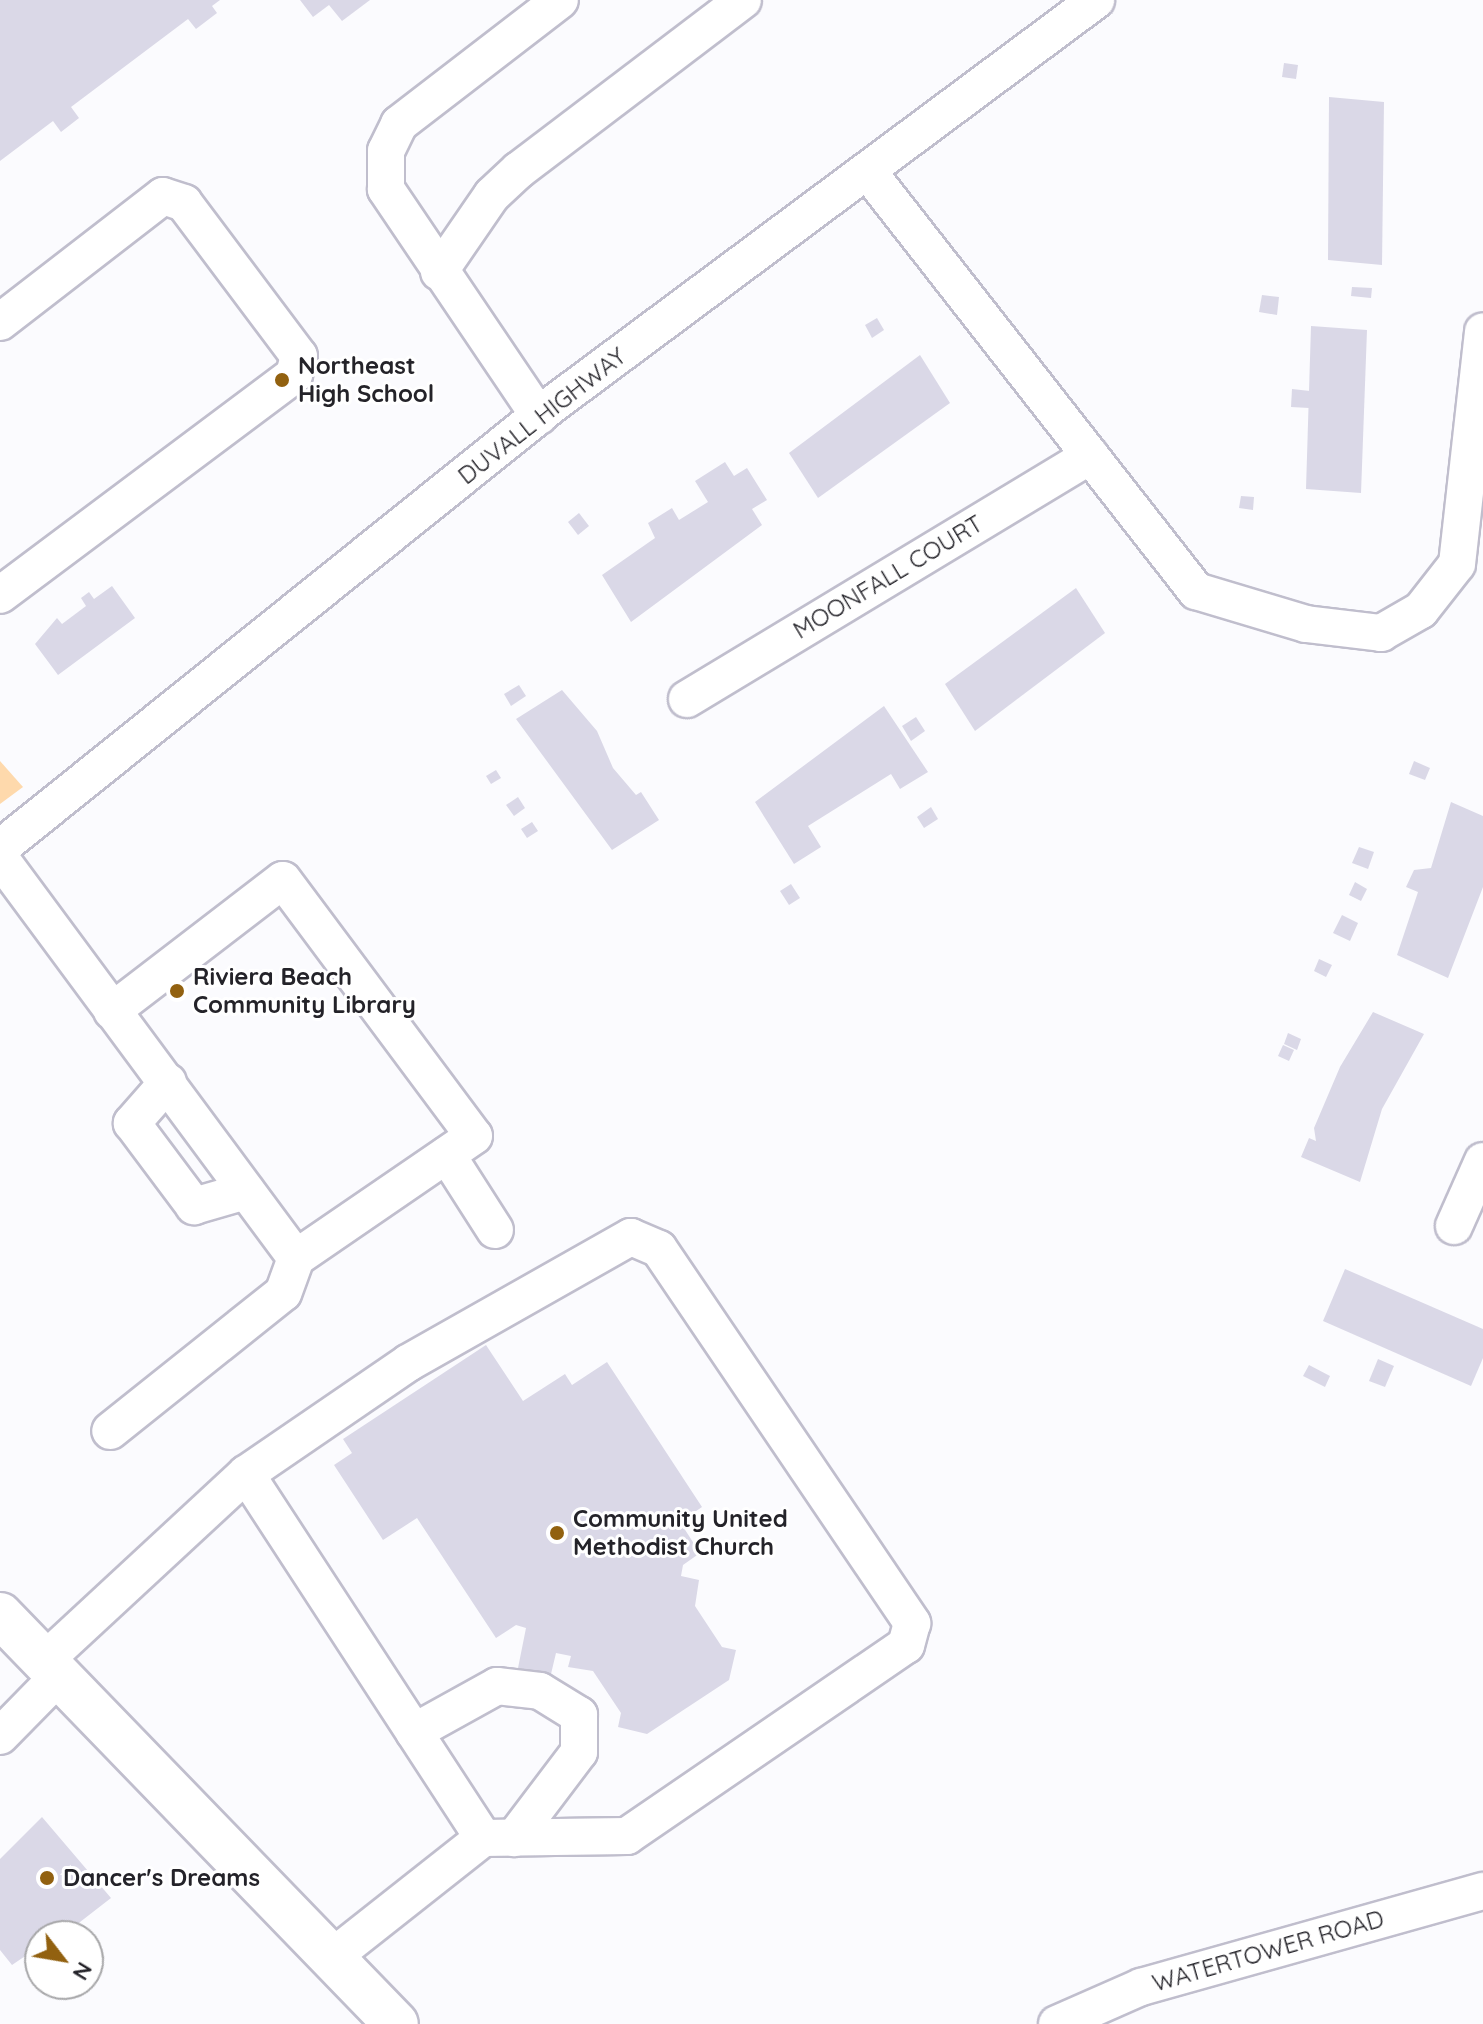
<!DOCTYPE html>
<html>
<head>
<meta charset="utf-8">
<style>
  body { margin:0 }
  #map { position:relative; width:1483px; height:2024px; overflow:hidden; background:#fbfbfe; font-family:Quicksand,sans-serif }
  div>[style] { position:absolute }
  .green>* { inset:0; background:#fed9ac }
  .building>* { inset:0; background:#dad8e7 }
  .roads { filter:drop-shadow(2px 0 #c0becd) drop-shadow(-2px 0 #c0becd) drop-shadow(0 2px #c0becd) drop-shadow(0 -2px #c0becd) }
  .minor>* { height:36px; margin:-18px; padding:0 18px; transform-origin:18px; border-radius:18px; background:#fff }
  .major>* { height:44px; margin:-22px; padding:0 22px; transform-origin:22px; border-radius:22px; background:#fff }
  .dots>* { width:22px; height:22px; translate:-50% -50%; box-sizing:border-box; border:4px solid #fff; border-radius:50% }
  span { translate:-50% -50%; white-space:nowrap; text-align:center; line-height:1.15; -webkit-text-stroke:6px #fff; paint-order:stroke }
  .poi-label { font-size:24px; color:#242329; font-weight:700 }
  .left { translate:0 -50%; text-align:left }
  .street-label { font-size:24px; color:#242329 }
  .north { position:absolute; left:24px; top:1920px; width:80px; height:80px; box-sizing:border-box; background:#fff; border:2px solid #a7a7a9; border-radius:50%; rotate:121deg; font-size:22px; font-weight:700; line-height:32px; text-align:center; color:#242329 }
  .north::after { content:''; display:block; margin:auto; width:28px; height:36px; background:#926110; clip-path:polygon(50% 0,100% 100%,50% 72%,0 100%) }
</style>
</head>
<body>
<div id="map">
  <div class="green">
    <i style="clip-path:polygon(0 761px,23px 787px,0 804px)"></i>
  </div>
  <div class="building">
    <i style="clip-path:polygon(0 0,220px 0,212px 6px,217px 13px,196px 29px,188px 19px,71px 107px,79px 118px,61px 132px,53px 121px,0 161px)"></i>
    <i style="clip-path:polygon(300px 0,370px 0,342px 21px,329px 5px,313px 17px)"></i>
    <i style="clip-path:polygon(1284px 63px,1298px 65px,1296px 79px,1282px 77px)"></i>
    <i style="clip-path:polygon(1329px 97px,1384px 102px,1382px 265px,1328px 260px)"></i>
    <i style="clip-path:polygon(1352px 287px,1372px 288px,1371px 298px,1351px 296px)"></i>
    <i style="clip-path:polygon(1262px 295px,1279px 297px,1277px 315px,1259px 312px)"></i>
    <i style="clip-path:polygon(877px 318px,884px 330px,872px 338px,865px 325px)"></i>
    <i style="clip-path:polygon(1311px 326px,1367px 330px,1361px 493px,1306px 489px)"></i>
    <i style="clip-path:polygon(920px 355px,950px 403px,818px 498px,789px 453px)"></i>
    <i style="clip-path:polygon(1292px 389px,1310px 391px,1309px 408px,1291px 407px)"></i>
    <i style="clip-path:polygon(725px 462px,734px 476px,747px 468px,767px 500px,752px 509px,762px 525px,631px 622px,602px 575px,655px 538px,648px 523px,672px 508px,679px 520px,708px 502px,695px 481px)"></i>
    <i style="clip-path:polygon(1241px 496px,1254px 497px,1253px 510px,1239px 508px)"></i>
    <i style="clip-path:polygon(579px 513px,589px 526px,578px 535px,568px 522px)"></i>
    <i style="clip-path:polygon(112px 586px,135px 618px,58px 675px,35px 644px,57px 618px,62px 624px,86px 606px,81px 598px,89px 592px,94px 599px)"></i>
    <i style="clip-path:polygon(1076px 588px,1105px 633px,975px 731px,945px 684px)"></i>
    <i style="clip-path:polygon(519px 685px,526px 696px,511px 706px,504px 694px)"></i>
    <i style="clip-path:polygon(562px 690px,597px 731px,613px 768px,636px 795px,641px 792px,659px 820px,612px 850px,516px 719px)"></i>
    <i style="clip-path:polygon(884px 706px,928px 772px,900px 789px,891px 774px,808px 826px,821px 847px,794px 864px,755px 802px)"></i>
    <i style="clip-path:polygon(916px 717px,925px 731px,911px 741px,902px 726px)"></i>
    <i style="clip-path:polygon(1414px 761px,1430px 768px,1425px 780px,1409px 774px)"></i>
    <i style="clip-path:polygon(496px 770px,501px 778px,491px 784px,486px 776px)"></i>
    <i style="clip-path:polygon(518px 797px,525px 808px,514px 816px,506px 805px)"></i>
    <i style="clip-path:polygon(1451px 802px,1483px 816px,1483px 887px,1448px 978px,1397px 955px,1418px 892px,1406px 887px,1414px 870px,1431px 868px)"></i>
    <i style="clip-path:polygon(931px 807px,938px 819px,924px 828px,917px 817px)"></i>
    <i style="clip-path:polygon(532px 822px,538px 831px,527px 838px,521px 829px)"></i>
    <i style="clip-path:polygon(1359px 847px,1374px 852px,1368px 869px,1352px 863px)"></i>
    <i style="clip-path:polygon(1355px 882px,1367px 889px,1361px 901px,1349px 895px)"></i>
    <i style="clip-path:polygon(791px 884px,800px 898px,789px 905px,780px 891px)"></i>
    <i style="clip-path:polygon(1342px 915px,1358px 923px,1350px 941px,1333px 933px)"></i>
    <i style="clip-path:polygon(1319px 959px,1332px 965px,1326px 977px,1314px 971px)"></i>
    <i style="clip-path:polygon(1373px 1012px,1424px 1034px,1382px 1109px,1360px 1182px,1301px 1157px,1309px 1138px,1316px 1141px,1314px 1128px,1340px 1067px)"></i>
    <i style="clip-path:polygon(1288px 1033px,1301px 1039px,1297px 1050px,1284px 1044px)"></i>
    <i style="clip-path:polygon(1283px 1045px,1294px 1050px,1289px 1061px,1278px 1056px)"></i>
    <i style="clip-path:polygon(1345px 1269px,1483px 1329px,1483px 1358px,1471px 1386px,1323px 1321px)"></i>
    <i style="clip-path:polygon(486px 1345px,523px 1401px,565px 1374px,572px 1385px,607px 1362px,702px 1507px,680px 1522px,700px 1553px,683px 1565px,681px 1576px,699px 1580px,695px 1606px,722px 1647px,736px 1650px,729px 1680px,647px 1734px,618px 1727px,621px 1713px,593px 1671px,568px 1667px,571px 1656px,556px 1653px,551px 1674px,518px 1668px,526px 1628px,516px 1625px,496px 1638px,417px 1518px,383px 1540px,334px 1465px,352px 1453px,343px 1439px)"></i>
    <i style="clip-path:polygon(1378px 1359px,1394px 1366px,1385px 1387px,1369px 1381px)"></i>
    <i style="clip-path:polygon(1309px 1365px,1330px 1376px,1325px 1387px,1303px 1376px)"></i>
    <i style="clip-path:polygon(42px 1817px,111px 1898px,62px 1936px,40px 1936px,40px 1946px,12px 1965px,0 1950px,0 1859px)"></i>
  </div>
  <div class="roads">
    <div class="minor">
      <i style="left:869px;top:173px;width:531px;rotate:51.96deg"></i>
      <i style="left:1196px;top:591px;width:115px;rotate:16.7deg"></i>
      <i style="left:1306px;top:624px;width:76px;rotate:6.8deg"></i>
      <i style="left:1381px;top:633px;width:46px;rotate:-29.9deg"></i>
      <i style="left:1421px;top:610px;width:58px;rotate:-52deg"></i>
      <i style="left:1457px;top:564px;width:234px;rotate:-83.6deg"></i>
      <i style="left:439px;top:272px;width:93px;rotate:-55.5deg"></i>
      <i style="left:492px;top:195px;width:37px;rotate:-43deg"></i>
      <i style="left:519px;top:170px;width:281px;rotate:-37.2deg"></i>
      <i style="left:0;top:322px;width:206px;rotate:-37.7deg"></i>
      <i style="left:163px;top:196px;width:22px;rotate:18deg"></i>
      <i style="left:184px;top:203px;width:191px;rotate:53.1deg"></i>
      <i style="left:299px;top:356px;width:20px;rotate:105deg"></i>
      <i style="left:294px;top:375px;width:367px;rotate:143.2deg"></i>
      <i style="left:539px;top:416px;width:274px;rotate:-124deg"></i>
      <i style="left:386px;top:189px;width:38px;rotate:-90deg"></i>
      <i style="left:386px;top:151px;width:30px;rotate:-64deg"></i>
      <i style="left:399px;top:124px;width:203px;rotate:-37.6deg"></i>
      <i style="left:687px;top:699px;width:471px;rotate:-31.1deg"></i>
      <i style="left:0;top:848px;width:709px;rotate:-38.76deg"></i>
      <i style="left:553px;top:404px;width:677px;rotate:-36.65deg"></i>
      <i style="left:0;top:858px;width:498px;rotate:53.5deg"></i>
      <i style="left:296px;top:1258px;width:37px;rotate:110deg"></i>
      <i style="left:283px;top:1293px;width:221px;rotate:141.4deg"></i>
      <i style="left:112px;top:1011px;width:215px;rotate:-37.5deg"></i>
      <i style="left:283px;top:880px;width:319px;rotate:53.3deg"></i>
      <i style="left:474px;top:1136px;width:216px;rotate:145.6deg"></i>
      <i style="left:168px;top:1082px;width:55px;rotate:131.3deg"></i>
      <i style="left:132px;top:1123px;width:104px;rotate:53.2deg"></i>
      <i style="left:194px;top:1206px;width:54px;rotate:-16.1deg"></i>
      <i style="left:447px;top:1155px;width:89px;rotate:57.4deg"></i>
      <i style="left:1454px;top:1226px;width:71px;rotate:-66deg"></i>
      <i style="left:246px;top:1474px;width:434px;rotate:56.9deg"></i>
      <i style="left:43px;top:1662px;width:277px;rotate:-42.8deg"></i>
      <i style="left:246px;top:1474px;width:196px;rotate:-34.4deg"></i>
      <i style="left:408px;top:1363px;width:256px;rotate:-29.5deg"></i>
      <i style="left:631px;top:1237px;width:30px;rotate:23deg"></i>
      <i style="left:659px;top:1249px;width:452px;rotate:55.9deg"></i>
      <i style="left:912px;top:1623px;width:23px;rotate:105deg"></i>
      <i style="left:906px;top:1645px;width:338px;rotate:145.6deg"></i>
      <i style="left:627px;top:1836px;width:144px;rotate:179.2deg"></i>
      <i style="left:483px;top:1838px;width:194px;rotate:141.7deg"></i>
      <i style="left:414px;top:1732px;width:95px;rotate:-29deg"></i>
      <i style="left:497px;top:1686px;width:43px;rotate:6.6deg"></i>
      <i style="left:540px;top:1691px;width:46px;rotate:31.6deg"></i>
      <i style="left:579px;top:1715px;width:37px;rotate:90deg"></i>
      <i style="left:579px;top:1752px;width:108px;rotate:127.1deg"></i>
      <i style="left:0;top:1736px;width:81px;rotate:-45.5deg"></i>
      <i style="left:1057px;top:2024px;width:92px;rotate:-23.8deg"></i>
      <i style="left:1141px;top:1987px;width:355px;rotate:-15.7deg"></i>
    </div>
    <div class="major">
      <i style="left:0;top:1615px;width:569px;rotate:45.93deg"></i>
    </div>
  </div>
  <div class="dots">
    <i style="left:282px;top:380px;background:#926110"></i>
    <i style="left:177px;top:991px;background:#926110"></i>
    <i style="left:557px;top:1533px;background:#926110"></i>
    <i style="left:47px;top:1878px;background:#926110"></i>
  </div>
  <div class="poi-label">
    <span class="left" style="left:298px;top:380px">Northeast<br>High School</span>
    <span class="left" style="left:193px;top:991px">Riviera Beach<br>Community Library</span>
    <span class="left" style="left:573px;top:1533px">Community United<br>Methodist Church</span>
    <span class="left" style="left:63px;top:1878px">Dancer's Dreams</span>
  </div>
  <div class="street-label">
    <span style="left:542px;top:416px;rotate:-38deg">DUVALL HIGHWAY</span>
    <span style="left:888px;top:577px;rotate:-31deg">MOONFALL COURT</span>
    <span style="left:1268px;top:1951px;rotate:-16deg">WATERTOWER ROAD</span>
  </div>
  <div class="north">N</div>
</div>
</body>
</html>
